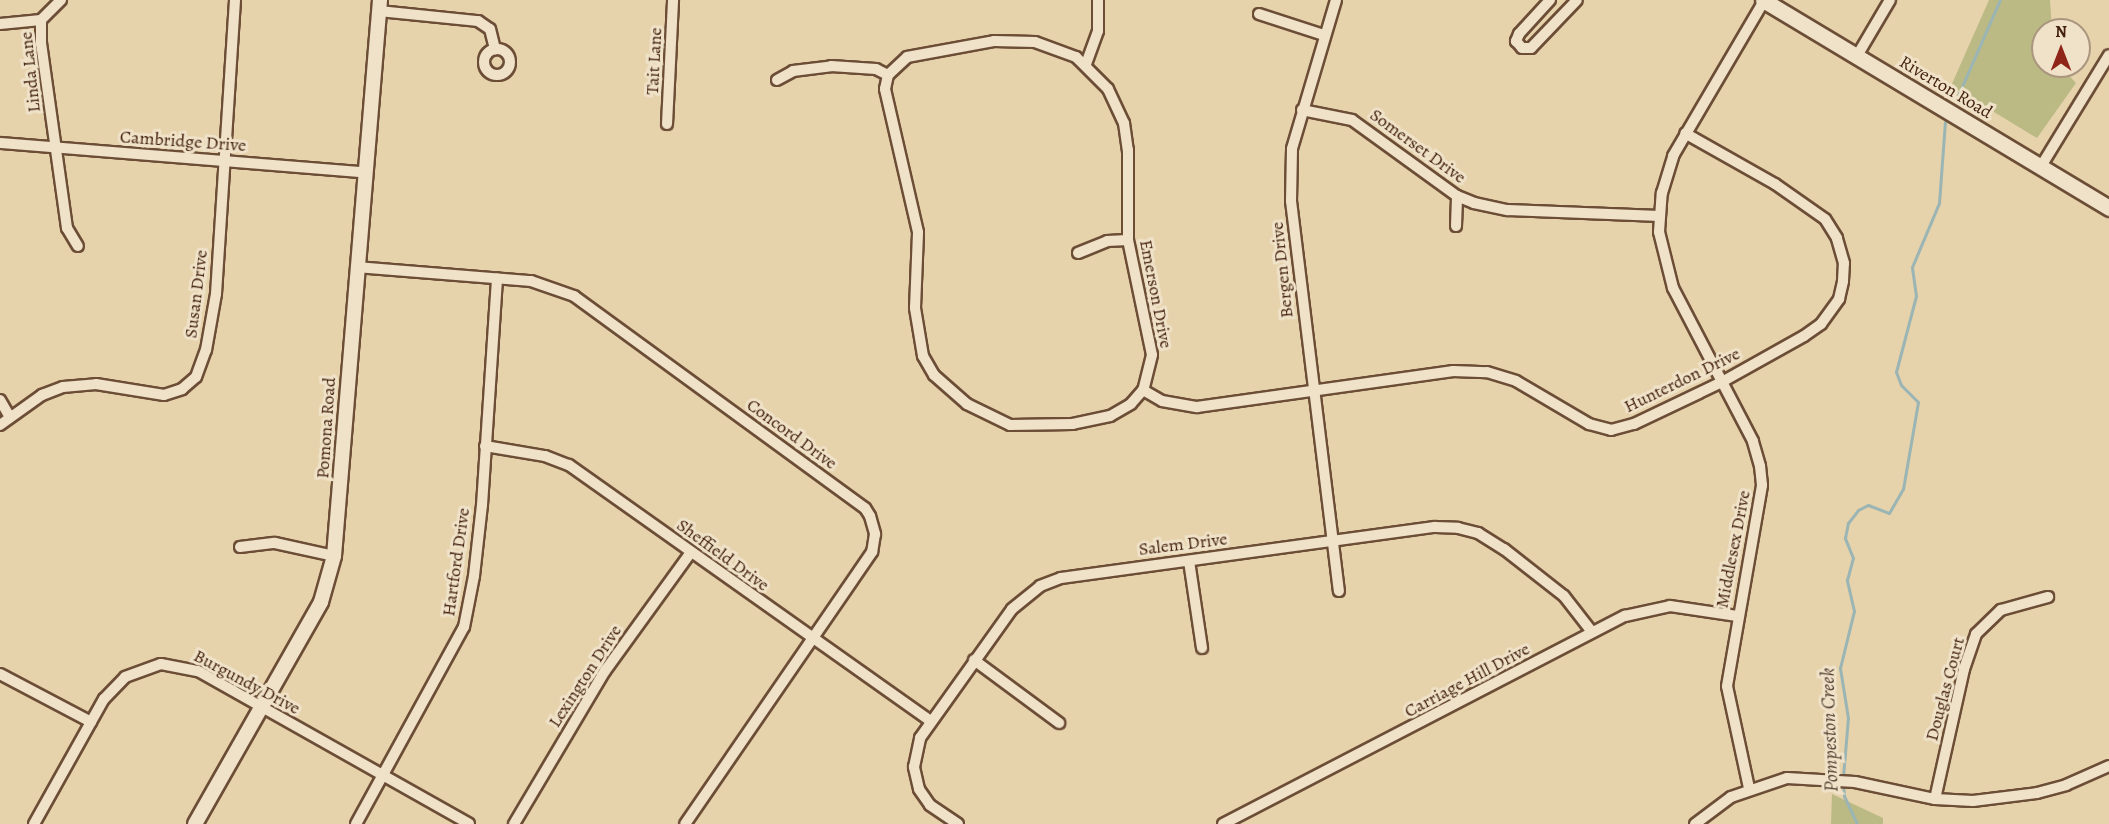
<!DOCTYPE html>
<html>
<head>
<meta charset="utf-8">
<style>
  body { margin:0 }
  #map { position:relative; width:2109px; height:824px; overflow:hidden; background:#e6d2ab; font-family:Alegreya,serif }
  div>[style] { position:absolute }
  .green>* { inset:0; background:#bbba85 }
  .stream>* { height:3px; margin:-1.5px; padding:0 1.5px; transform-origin:1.5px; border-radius:1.5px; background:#9ab5b4 }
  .roads { filter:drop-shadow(2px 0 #6c4d36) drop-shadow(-2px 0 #6c4d36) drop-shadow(0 2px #6c4d36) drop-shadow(0 -2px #6c4d36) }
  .minor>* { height:10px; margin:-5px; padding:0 5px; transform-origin:5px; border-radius:5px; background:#efe2c8 }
  .minor>.ring { margin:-5px; padding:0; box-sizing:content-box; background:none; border:10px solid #efe2c8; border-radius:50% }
  .tertiary>* { height:14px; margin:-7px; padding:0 7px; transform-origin:7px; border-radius:7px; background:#efe2c8 }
  .secondary>* { height:15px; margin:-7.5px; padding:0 7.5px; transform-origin:7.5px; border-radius:7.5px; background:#efe2c8 }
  span { translate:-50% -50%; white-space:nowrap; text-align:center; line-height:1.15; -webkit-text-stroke:6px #efe2c8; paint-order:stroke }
  .street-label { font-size:18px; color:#43210f }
  .water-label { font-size:20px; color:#594638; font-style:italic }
  .north { position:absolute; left:2031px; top:18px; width:60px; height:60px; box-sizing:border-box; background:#efe2c8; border:2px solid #aa957e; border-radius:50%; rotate:0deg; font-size:16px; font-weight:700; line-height:24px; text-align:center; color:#43210f }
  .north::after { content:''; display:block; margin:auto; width:21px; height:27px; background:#8f2418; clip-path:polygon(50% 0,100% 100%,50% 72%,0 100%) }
</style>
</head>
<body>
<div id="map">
  <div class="green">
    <i style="clip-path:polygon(1989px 0,2050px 0,2052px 30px,2043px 30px,2043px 66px,2060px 66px,2076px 83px,2037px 138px,1951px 86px)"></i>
    <i style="clip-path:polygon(1832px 794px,1883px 818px,1883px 824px,1831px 824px)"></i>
  </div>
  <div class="stream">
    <i style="left:1956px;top:100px;width:109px;rotate:-66.3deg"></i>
    <i style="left:1843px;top:777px;width:59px;rotate:-85.2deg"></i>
    <i style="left:1848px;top:718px;width:51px;rotate:-99.1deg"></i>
    <i style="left:1840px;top:668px;width:59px;rotate:-76.2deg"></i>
    <i style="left:1854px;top:611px;width:32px;rotate:-103deg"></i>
    <i style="left:1847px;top:580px;width:23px;rotate:-75deg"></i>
    <i style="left:1853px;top:558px;width:22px;rotate:-112deg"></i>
    <i style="left:1845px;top:538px;width:15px;rotate:-79deg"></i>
    <i style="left:1848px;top:523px;width:16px;rotate:-52deg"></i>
    <i style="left:1858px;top:510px;width:11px;rotate:-27deg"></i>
    <i style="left:1868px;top:505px;width:22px;rotate:21deg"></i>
    <i style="left:1889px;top:513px;width:28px;rotate:-60deg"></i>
    <i style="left:1903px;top:489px;width:88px;rotate:-80.2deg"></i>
    <i style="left:1918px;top:402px;width:24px;rotate:-135deg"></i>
    <i style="left:1901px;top:385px;width:14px;rotate:-111deg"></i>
    <i style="left:1896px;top:372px;width:79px;rotate:-75.3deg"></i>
    <i style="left:1916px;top:296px;width:29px;rotate:-98deg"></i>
    <i style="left:1912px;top:267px;width:69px;rotate:-67.1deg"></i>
    <i style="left:1939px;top:203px;width:81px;rotate:-85.8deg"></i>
    <i style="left:1843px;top:784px;width:12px;rotate:85deg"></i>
    <i style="left:1844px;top:796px;width:31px;rotate:65deg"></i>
  </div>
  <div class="roads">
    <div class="minor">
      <i style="left:61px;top:0;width:28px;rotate:135deg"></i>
      <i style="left:41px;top:20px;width:23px;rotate:90deg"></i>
      <i style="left:41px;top:43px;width:187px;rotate:82deg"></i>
      <i style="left:67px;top:228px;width:21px;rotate:59deg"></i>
      <i style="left:1336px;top:0;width:155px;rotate:106.5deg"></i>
      <i style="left:1292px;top:149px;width:52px;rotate:91.1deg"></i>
      <i style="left:1291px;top:201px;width:393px;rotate:83deg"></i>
      <i style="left:1550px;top:0;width:46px;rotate:132.4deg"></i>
      <i style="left:1519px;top:34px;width:8px;rotate:113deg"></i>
      <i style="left:1516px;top:41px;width:9px;rotate:49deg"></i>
      <i style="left:1522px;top:48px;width:9px"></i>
      <i style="left:1531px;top:48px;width:66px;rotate:-46.2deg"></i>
      <i style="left:379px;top:11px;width:100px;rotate:5.8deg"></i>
      <i style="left:478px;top:21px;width:14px;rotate:34deg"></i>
      <i style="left:490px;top:29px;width:21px;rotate:76deg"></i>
      <i style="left:1259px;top:14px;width:68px;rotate:17.9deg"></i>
      <i style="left:0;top:24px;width:41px;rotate:-5.6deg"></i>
      <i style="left:994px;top:41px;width:41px;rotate:1.4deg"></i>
      <i style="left:1035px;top:42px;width:44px;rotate:20.1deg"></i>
      <i style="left:1076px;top:57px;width:45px;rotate:45deg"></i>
      <i style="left:1108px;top:89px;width:38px;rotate:65deg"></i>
      <i style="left:1124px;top:123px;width:27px;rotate:82deg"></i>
      <i style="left:1128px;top:150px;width:90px;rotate:90deg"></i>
      <i style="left:1128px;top:240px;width:117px;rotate:78.2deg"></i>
      <i style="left:1152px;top:355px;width:36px;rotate:104deg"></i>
      <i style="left:1143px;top:390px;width:18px;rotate:131deg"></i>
      <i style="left:1131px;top:404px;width:24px;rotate:150deg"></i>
      <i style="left:1110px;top:416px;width:38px;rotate:168deg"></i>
      <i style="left:1073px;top:424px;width:63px;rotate:179.1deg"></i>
      <i style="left:1010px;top:425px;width:48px;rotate:-154deg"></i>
      <i style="left:967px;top:404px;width:44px;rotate:-138.7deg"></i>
      <i style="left:934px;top:375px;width:22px;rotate:-120deg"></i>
      <i style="left:923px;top:356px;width:49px;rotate:-99.5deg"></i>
      <i style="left:915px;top:308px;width:76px;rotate:-87.7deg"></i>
      <i style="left:918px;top:232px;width:147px;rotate:-103deg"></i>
      <i style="left:885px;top:89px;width:14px;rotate:-78deg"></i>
      <i style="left:888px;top:75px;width:26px;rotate:-43deg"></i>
      <i style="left:907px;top:57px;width:88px;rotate:-10.4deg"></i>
      <i class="ring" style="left:484px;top:49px;width:16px;height:16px"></i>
      <i style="left:1857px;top:56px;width:65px;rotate:-59.5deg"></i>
      <i style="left:1086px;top:64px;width:35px;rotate:-70deg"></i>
      <i style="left:1098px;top:31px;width:31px;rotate:-90deg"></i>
      <i style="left:777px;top:80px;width:18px;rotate:-29deg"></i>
      <i style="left:793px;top:71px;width:38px;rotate:-7deg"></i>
      <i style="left:831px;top:66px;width:45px;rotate:3.8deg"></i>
      <i style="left:876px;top:69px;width:13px;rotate:27deg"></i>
      <i style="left:1302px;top:110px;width:51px;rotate:11.3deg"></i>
      <i style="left:1352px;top:120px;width:130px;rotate:35.9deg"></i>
      <i style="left:1457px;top:196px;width:18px;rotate:22deg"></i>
      <i style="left:1474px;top:203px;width:35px;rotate:12deg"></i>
      <i style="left:1508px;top:210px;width:152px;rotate:2.3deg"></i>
      <i style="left:667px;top:124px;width:124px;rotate:-87.2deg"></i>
      <i style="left:0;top:143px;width:365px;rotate:4.6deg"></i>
      <i style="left:2040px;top:168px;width:132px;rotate:-58.6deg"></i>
      <i style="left:1456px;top:226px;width:30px;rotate:-88deg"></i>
      <i style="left:1078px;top:253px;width:31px;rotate:-22deg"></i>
      <i style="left:1107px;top:241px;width:21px;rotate:-3deg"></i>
      <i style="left:356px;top:267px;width:176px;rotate:4.6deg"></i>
      <i style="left:531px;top:281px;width:46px;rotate:19.2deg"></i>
      <i style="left:574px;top:296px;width:360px;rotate:36.1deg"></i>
      <i style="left:865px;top:508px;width:9px;rotate:58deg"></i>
      <i style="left:870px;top:516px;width:19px;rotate:74deg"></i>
      <i style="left:875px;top:534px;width:18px;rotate:99deg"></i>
      <i style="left:872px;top:552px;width:330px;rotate:124.5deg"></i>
      <i style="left:1143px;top:390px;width:22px;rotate:30deg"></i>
      <i style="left:1162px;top:401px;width:36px;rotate:10deg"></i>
      <i style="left:1197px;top:407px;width:259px;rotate:-8deg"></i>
      <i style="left:1453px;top:371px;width:34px;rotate:2deg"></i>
      <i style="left:1487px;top:372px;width:30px;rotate:17deg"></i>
      <i style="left:1516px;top:381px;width:85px;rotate:30.5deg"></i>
      <i style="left:1589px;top:424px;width:23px;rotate:15deg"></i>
      <i style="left:1611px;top:430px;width:24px;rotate:-15deg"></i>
      <i style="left:1634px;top:424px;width:95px;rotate:-25.5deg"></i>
      <i style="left:1720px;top:383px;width:96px;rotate:-29.2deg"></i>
      <i style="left:1804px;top:336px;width:21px;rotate:-35deg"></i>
      <i style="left:1821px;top:324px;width:31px;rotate:-54deg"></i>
      <i style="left:1839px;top:299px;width:18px;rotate:-77deg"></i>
      <i style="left:1843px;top:281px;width:18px;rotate:-87deg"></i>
      <i style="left:1844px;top:263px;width:26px;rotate:-106deg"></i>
      <i style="left:1837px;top:238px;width:22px;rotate:-122deg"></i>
      <i style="left:1825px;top:219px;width:61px;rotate:-145deg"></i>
      <i style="left:1775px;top:184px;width:103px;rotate:-150.5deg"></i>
      <i style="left:0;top:400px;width:20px;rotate:60deg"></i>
      <i style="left:0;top:425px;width:52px;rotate:-35.5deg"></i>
      <i style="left:42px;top:395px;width:22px;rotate:-21deg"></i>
      <i style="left:63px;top:387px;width:33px;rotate:-5deg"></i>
      <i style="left:96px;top:384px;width:69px;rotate:9.2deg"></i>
      <i style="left:164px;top:395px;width:19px;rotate:-18deg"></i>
      <i style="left:182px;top:389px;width:18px;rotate:-41deg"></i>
      <i style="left:196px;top:377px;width:29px;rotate:-70deg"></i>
      <i style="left:206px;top:350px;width:57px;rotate:-79.9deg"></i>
      <i style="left:216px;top:294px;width:295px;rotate:-86.3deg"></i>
      <i style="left:485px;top:446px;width:61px;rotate:9.5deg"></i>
      <i style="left:545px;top:456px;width:26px;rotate:21deg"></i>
      <i style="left:569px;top:465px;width:443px;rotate:35.3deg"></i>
      <i style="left:240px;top:547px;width:35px;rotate:-7deg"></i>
      <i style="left:275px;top:543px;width:60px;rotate:12.4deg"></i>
      <i style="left:1189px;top:561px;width:88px;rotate:81.5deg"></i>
      <i style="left:974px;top:660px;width:106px;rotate:36.5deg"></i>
      <i style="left:0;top:674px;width:103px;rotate:27.8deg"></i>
      <i style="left:1749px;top:788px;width:104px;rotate:-102.2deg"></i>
      <i style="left:1727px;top:686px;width:204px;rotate:-80.1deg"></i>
      <i style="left:1762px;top:485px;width:19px;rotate:-96deg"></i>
      <i style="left:1760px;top:466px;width:26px;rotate:-106deg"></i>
      <i style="left:1753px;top:441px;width:173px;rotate:-117.6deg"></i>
      <i style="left:1673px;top:288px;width:58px;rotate:-104deg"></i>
      <i style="left:1659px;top:232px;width:39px;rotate:-86deg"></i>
      <i style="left:1662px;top:193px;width:39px;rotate:-73deg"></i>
      <i style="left:1673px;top:156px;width:180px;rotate:-59.6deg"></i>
      <i style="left:1935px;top:799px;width:133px;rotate:-77.4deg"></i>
      <i style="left:1964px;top:669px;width:37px;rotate:-71deg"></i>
      <i style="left:1976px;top:634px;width:35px;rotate:-44deg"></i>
      <i style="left:2001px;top:610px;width:49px;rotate:-15.5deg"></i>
      <i style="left:34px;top:824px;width:143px;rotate:-60.8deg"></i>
      <i style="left:104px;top:699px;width:30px;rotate:-46deg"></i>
      <i style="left:125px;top:677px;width:38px;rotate:-20deg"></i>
      <i style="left:161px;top:664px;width:38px;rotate:11deg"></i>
      <i style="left:198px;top:671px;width:311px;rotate:29.4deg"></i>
      <i style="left:356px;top:824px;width:225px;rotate:-61.3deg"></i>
      <i style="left:464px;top:627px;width:52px;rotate:-78.9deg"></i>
      <i style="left:474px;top:576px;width:71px;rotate:-83.6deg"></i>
      <i style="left:482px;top:505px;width:227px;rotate:-86.2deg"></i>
      <i style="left:514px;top:824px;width:178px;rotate:-59.3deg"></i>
      <i style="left:605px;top:671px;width:147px;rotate:-54.1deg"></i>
      <i style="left:958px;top:824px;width:34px;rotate:-146deg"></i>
      <i style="left:930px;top:805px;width:19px;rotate:-125deg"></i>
      <i style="left:919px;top:789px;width:23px;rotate:-103deg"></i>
      <i style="left:914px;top:767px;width:30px;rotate:-78deg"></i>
      <i style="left:920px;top:738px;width:158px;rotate:-54.5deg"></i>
      <i style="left:1012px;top:609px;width:36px;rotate:-39deg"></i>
      <i style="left:1040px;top:586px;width:22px;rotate:-21deg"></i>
      <i style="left:1061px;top:578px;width:377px;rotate:-7.8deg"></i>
      <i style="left:1435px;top:527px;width:23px;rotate:2deg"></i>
      <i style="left:1458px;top:528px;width:21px;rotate:14deg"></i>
      <i style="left:1478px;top:533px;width:31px;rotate:32deg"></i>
      <i style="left:1504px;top:549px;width:76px;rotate:38.1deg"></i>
      <i style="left:1564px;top:596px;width:46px;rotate:52.1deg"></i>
      <i style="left:1223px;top:824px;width:453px;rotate:-27.4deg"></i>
      <i style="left:1625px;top:616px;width:46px;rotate:-12.5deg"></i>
      <i style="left:1670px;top:606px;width:68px;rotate:8.5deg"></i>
      <i style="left:1695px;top:824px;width:45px;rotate:-36.9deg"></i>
      <i style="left:1731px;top:797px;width:59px;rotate:-18.7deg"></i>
      <i style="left:1787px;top:778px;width:68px;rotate:3.4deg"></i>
      <i style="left:1855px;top:782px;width:82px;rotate:12deg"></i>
      <i style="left:1935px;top:799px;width:38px;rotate:3deg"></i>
      <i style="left:1973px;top:801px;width:64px;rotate:-7.1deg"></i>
      <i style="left:2037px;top:793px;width:30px;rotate:-15deg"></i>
      <i style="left:2066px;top:785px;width:47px;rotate:-23.8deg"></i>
    </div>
    <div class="tertiary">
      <i style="left:195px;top:824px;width:255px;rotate:-60.4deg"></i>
      <i style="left:321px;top:602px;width:48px;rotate:-74.2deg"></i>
      <i style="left:334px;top:556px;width:558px;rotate:-85.27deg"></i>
    </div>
    <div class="secondary">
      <i style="left:1763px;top:0;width:404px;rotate:31deg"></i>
    </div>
  </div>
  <div class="street-label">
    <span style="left:654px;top:61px;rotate:-87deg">Tait Lane</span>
    <span style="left:30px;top:72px;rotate:-96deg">Linda Lane</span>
    <span style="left:1946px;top:87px;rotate:31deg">Riverton Road</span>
    <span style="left:183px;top:141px;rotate:4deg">Cambridge Drive</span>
    <span style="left:1418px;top:146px;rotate:36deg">Somerset Drive</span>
    <span style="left:1282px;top:270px;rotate:-96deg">Bergen Drive</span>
    <span style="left:196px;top:294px;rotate:-83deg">Susan Drive</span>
    <span style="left:1156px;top:294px;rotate:79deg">Emerson Drive</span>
    <span style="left:1682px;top:380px;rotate:-26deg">Hunterdon Drive</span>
    <span style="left:326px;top:428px;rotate:-86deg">Pomona Road</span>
    <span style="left:792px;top:434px;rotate:36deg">Concord Drive</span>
    <span style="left:1183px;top:544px;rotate:-7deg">Salem Drive</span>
    <span style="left:1733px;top:549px;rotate:-79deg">Middlesex Drive</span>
    <span style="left:723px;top:555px;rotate:36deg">Sheffield Drive</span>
    <span style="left:456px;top:562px;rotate:-82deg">Hartford Drive</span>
    <span style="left:585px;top:676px;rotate:-57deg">Lexington Drive</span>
    <span style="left:1467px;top:680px;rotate:-28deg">Carriage Hill Drive</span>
    <span style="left:247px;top:682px;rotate:28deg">Burgundy Drive</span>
    <span style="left:1945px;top:689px;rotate:-75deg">Douglas Court</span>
  </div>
  <div class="water-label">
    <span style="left:1829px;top:730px;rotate:-92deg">Pompeston Creek</span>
  </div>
  <div class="north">N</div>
</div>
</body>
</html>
